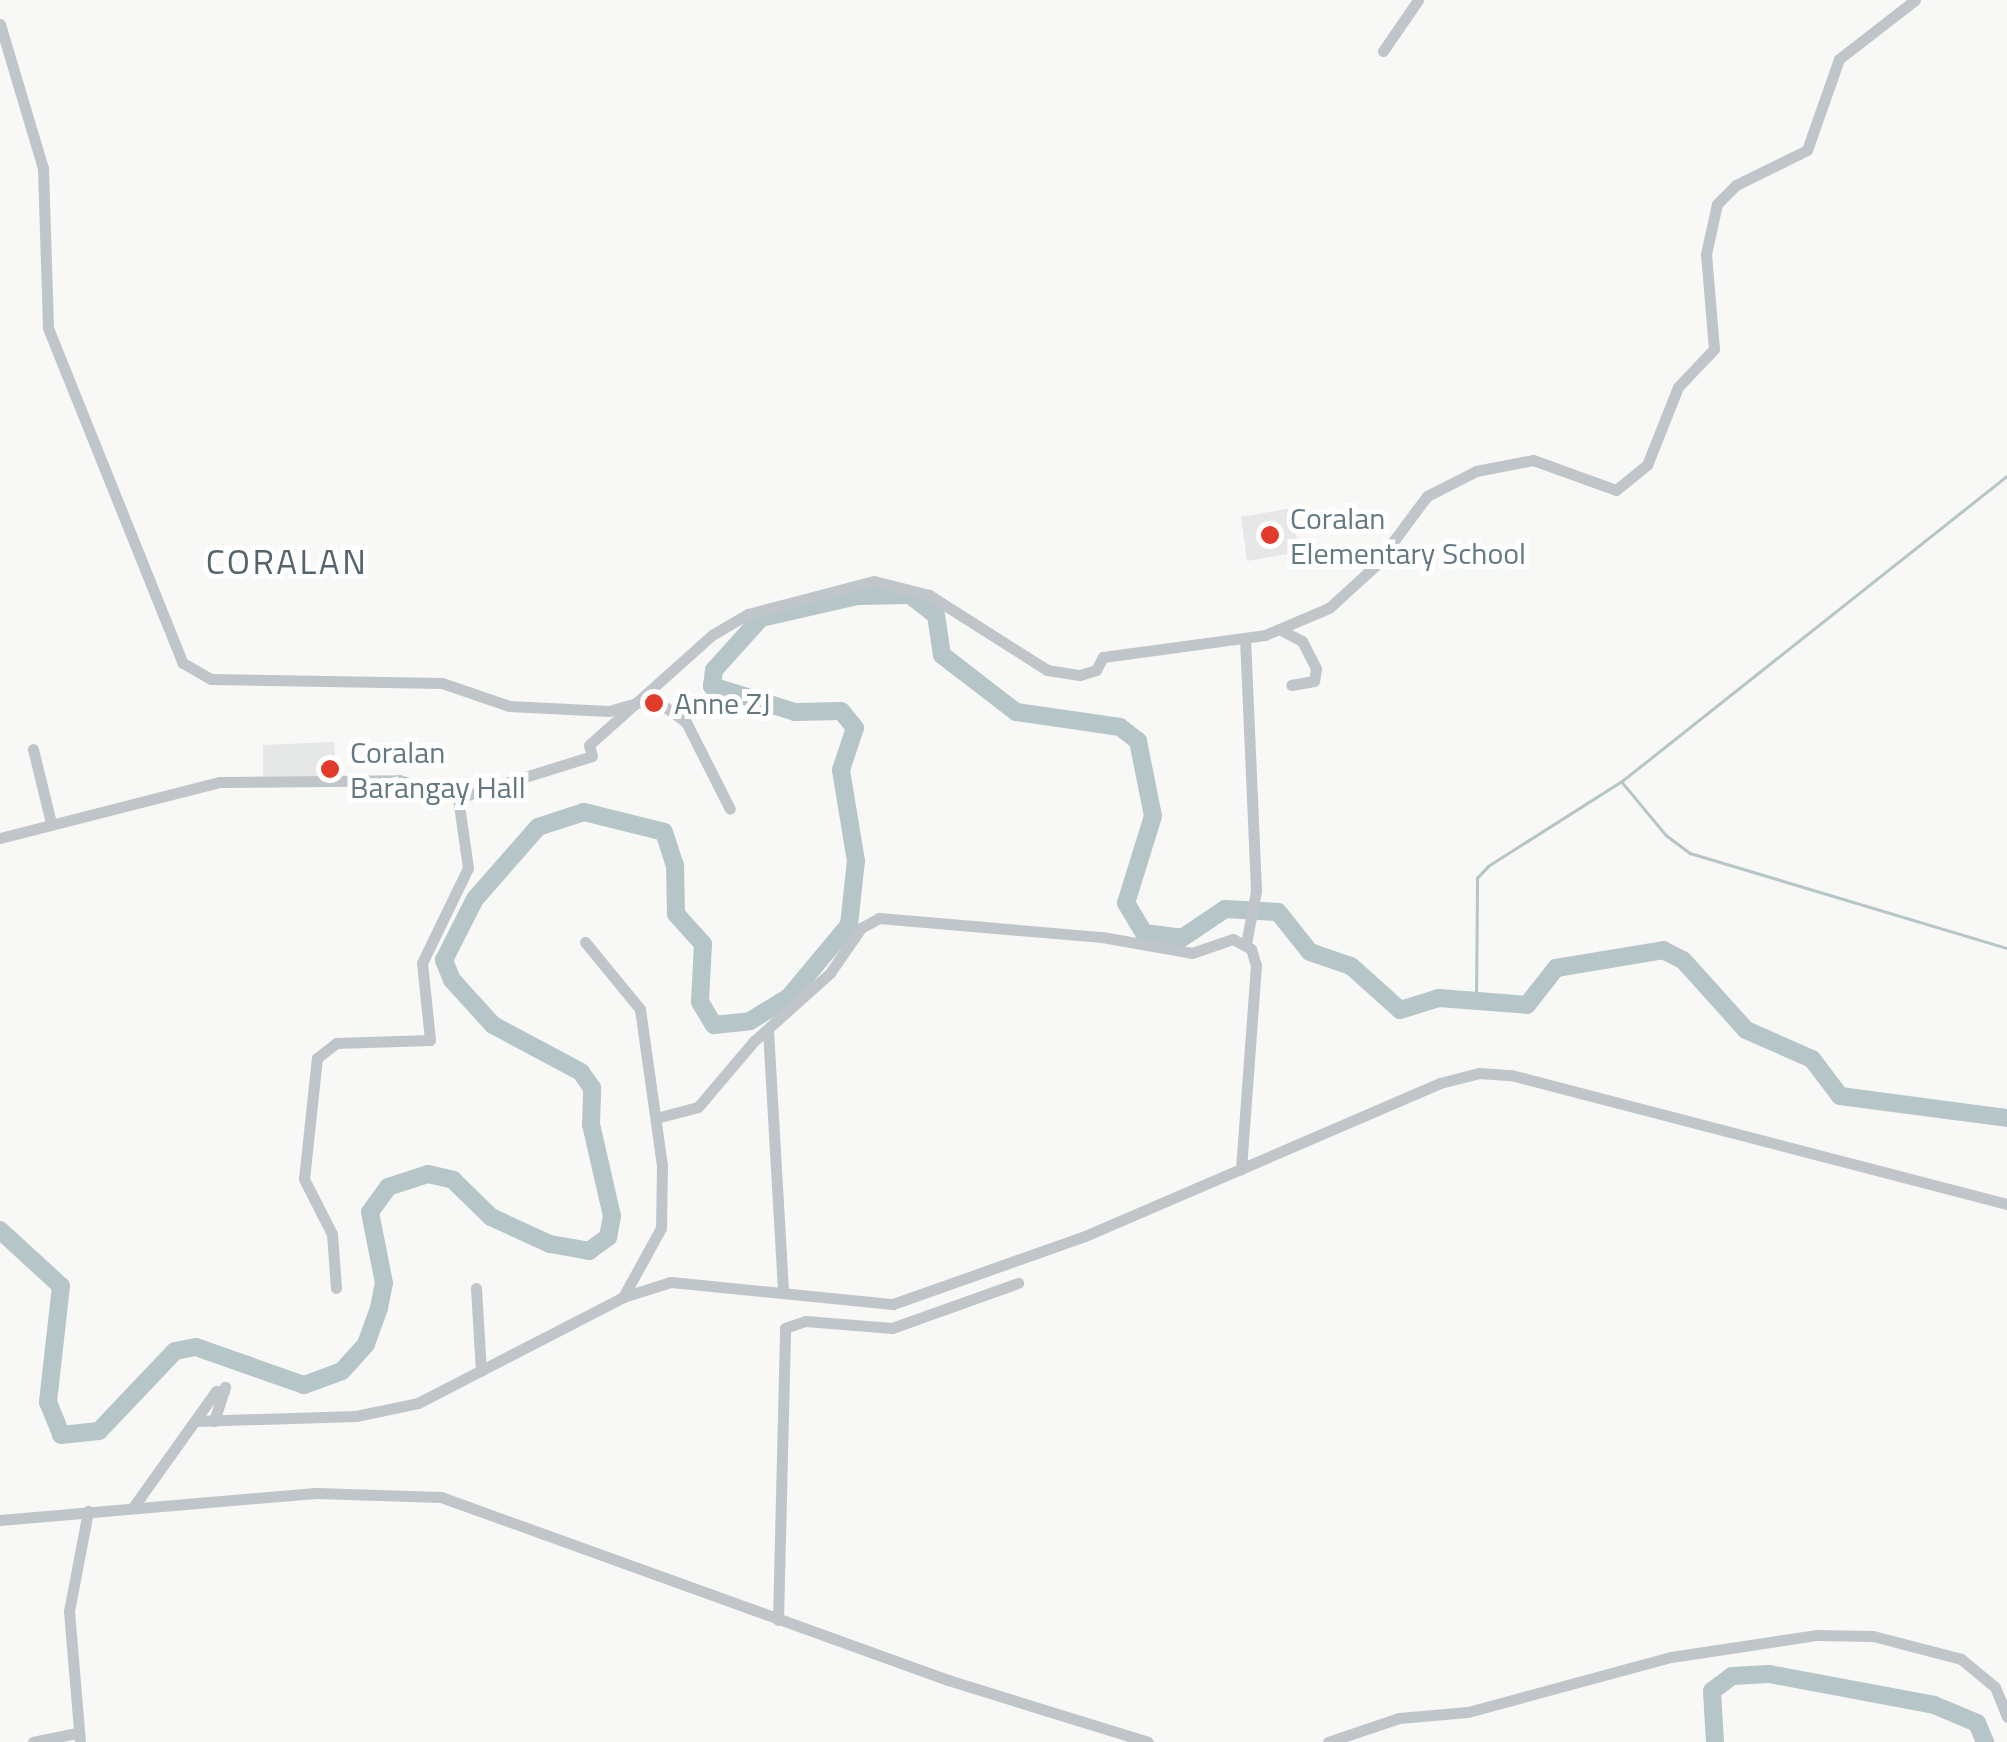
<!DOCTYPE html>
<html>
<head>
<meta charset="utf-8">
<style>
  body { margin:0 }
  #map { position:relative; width:2007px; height:1742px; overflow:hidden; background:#f8f8f6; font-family:"Titillium Web",sans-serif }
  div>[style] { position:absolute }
  .built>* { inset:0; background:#e6e8e7 }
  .stream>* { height:2.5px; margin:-1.25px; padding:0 1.25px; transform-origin:1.25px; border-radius:1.25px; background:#b6c5c7 }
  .river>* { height:18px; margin:-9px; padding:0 9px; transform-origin:9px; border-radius:9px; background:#b6c5c7 }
  .minor>* { height:11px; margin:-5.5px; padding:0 5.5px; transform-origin:5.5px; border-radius:5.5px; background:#bfc5c8 }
  .dots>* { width:28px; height:28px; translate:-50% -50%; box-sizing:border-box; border:5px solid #fff; border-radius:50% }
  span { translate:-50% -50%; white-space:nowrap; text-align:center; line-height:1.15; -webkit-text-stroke:10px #fff; paint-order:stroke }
  .poi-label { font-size:30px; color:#637881 }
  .left { translate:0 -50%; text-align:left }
  .quarter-label { font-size:35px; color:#55656c; letter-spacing:2.5px }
</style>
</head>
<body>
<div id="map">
  <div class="built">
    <i style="clip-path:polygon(1292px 508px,1299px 552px,1247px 561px,1241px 517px)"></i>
    <i style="clip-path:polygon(334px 742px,337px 780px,263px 779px,263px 745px)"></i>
  </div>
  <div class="stream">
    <i style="left:1622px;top:782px;width:69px;rotate:50.3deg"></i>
    <i style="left:1666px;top:835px;width:30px;rotate:37deg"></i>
    <i style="left:1690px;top:853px;width:331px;rotate:16.7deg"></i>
    <i style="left:1476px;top:1001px;width:123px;rotate:-89.5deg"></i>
    <i style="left:1477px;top:878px;width:16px;rotate:-47deg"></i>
    <i style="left:1488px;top:866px;width:159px;rotate:-32.4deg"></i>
    <i style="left:1622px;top:781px;width:491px;rotate:-38.4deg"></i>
  </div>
  <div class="river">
    <i style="left:0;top:1230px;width:83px;rotate:42.6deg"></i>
    <i style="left:61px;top:1286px;width:117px;rotate:96.4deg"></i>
    <i style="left:48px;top:1402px;width:35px;rotate:68deg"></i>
    <i style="left:61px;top:1435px;width:38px;rotate:-6deg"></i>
    <i style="left:99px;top:1431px;width:110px;rotate:-46.5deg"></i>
    <i style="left:175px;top:1351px;width:21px;rotate:-11deg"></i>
    <i style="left:196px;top:1347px;width:114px;rotate:19.4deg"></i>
    <i style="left:304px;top:1385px;width:40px;rotate:-20.2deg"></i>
    <i style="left:342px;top:1371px;width:36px;rotate:-48deg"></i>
    <i style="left:366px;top:1344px;width:38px;rotate:-70deg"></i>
    <i style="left:379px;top:1308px;width:25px;rotate:-79deg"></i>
    <i style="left:384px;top:1283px;width:72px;rotate:-101.2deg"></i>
    <i style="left:370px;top:1212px;width:31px;rotate:-54deg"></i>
    <i style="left:388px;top:1187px;width:42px;rotate:-18deg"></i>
    <i style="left:428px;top:1174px;width:26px;rotate:13deg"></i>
    <i style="left:453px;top:1180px;width:53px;rotate:44.2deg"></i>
    <i style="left:491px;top:1217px;width:65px;rotate:24.6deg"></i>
    <i style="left:550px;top:1244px;width:40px;rotate:10deg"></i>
    <i style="left:589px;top:1251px;width:24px;rotate:-36deg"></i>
    <i style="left:608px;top:1237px;width:21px;rotate:-79deg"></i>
    <i style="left:612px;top:1216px;width:94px;rotate:-102.9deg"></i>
    <i style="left:591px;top:1124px;width:36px;rotate:-88deg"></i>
    <i style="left:592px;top:1088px;width:19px;rotate:-125deg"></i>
    <i style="left:581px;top:1072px;width:100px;rotate:-151.9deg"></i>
    <i style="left:493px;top:1025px;width:61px;rotate:-132.3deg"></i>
    <i style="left:452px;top:980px;width:22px;rotate:-112deg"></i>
    <i style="left:444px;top:960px;width:68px;rotate:-63.1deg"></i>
    <i style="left:475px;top:899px;width:96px;rotate:-48.8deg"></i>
    <i style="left:538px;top:827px;width:48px;rotate:-18.1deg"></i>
    <i style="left:584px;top:812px;width:82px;rotate:14deg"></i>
    <i style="left:664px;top:832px;width:35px;rotate:72deg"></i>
    <i style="left:675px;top:865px;width:49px;rotate:88.8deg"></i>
    <i style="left:676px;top:914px;width:40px;rotate:48deg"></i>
    <i style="left:703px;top:944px;width:58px;rotate:93deg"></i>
    <i style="left:700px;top:1002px;width:27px;rotate:59deg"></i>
    <i style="left:714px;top:1025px;width:36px;rotate:-6deg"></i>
    <i style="left:750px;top:1021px;width:46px;rotate:-31.6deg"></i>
    <i style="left:789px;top:997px;width:94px;rotate:-50.2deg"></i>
    <i style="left:849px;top:925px;width:64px;rotate:-83.8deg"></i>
    <i style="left:856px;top:861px;width:92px;rotate:-99.4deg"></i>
    <i style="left:841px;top:770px;width:44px;rotate:-71.6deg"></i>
    <i style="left:855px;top:728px;width:22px;rotate:-129deg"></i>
    <i style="left:841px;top:711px;width:46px;rotate:178.8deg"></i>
    <i style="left:795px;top:712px;width:87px;rotate:-162.6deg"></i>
    <i style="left:712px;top:686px;width:16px;rotate:-83deg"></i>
    <i style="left:714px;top:670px;width:70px;rotate:-47.9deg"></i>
    <i style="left:761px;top:618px;width:99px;rotate:-12.8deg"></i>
    <i style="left:858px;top:596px;width:52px;rotate:-1.1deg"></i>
    <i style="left:910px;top:595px;width:33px;rotate:38deg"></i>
    <i style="left:936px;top:615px;width:40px;rotate:81.5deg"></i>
    <i style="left:942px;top:655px;width:93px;rotate:37.6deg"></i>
    <i style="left:1016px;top:712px;width:105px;rotate:8.2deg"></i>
    <i style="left:1120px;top:727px;width:23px;rotate:38deg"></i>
    <i style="left:1138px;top:741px;width:76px;rotate:78.7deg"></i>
    <i style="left:1153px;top:816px;width:91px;rotate:107.2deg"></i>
    <i style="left:1126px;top:903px;width:35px;rotate:59deg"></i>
    <i style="left:1144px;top:933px;width:38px;rotate:7deg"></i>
    <i style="left:1182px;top:938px;width:52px;rotate:-34deg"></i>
    <i style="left:1225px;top:909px;width:53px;rotate:3.2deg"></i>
    <i style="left:1278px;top:912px;width:51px;rotate:51.3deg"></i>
    <i style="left:1310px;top:952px;width:43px;rotate:18.9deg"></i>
    <i style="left:1351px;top:966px;width:66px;rotate:41.9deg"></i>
    <i style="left:1400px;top:1010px;width:41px;rotate:-17.1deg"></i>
    <i style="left:1439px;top:998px;width:88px;rotate:4.5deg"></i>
    <i style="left:1527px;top:1005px;width:47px;rotate:-51.9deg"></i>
    <i style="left:1556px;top:968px;width:109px;rotate:-9.5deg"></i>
    <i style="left:1663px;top:950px;width:22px;rotate:27deg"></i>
    <i style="left:1683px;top:960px;width:94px;rotate:48deg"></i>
    <i style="left:1746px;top:1030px;width:72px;rotate:23.7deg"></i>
    <i style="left:1812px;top:1059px;width:46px;rotate:52.9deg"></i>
    <i style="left:1840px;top:1096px;width:168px;rotate:7.5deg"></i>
    <i style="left:1715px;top:1742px;width:51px;rotate:-93.4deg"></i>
    <i style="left:1712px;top:1691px;width:25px;rotate:-37deg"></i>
    <i style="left:1732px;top:1676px;width:37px;rotate:-3deg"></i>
    <i style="left:1769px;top:1674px;width:168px;rotate:10.6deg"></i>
    <i style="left:1934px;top:1705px;width:47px;rotate:22.7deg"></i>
    <i style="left:1977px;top:1723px;width:21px;rotate:67deg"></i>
  </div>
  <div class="minor">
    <i style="left:0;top:24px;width:150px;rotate:73.4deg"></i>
    <i style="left:43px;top:168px;width:160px;rotate:88.2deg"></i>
    <i style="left:48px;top:328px;width:361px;rotate:68.1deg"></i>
    <i style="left:183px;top:663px;width:32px;rotate:30deg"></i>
    <i style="left:211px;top:679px;width:231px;rotate:1deg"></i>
    <i style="left:442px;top:683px;width:71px;rotate:18.9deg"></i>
    <i style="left:509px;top:706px;width:100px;rotate:2.9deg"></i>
    <i style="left:609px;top:711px;width:33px;rotate:-16deg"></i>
    <i style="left:1383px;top:51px;width:62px;rotate:-55.5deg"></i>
    <i style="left:1279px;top:629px;width:26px;rotate:28deg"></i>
    <i style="left:1302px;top:641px;width:31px;rotate:63deg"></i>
    <i style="left:1316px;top:669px;width:12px;rotate:99deg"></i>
    <i style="left:1314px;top:681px;width:23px;rotate:170deg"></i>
    <i style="left:1245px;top:638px;width:253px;rotate:87.5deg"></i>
    <i style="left:1256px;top:891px;width:54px;rotate:100.7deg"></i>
    <i style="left:650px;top:696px;width:44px;rotate:35.8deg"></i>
    <i style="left:686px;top:722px;width:97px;rotate:63.2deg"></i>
    <i style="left:33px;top:749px;width:76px;rotate:76.3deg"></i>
    <i style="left:0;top:838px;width:227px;rotate:-14.3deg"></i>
    <i style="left:220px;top:782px;width:179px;rotate:-0.6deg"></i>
    <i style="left:399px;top:780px;width:62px;rotate:17deg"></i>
    <i style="left:458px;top:798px;width:140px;rotate:-17.4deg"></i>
    <i style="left:592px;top:756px;width:11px;rotate:-105deg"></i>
    <i style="left:589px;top:745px;width:165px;rotate:-41.8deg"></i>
    <i style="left:712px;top:635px;width:42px;rotate:-30.3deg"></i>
    <i style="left:748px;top:614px;width:130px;rotate:-14.7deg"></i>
    <i style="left:874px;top:581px;width:57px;rotate:14.3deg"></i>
    <i style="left:929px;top:595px;width:140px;rotate:32.4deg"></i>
    <i style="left:1047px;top:670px;width:33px;rotate:9deg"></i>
    <i style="left:1080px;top:675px;width:17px;rotate:-17deg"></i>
    <i style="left:1096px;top:670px;width:15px;rotate:-62deg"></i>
    <i style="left:1103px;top:657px;width:163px;rotate:-7.7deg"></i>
    <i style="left:1265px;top:635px;width:69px;rotate:-22.9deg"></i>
    <i style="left:1329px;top:608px;width:62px;rotate:-42.4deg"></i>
    <i style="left:1375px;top:566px;width:87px;rotate:-53.4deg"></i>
    <i style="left:1427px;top:496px;width:55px;rotate:-27deg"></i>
    <i style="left:1476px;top:471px;width:58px;rotate:-10.9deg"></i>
    <i style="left:1533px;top:460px;width:88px;rotate:19.9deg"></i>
    <i style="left:1616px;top:490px;width:40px;rotate:-39deg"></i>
    <i style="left:1647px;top:465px;width:84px;rotate:-68.3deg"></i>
    <i style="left:1678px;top:387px;width:52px;rotate:-46.5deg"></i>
    <i style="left:1714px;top:349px;width:95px;rotate:-94.8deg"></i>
    <i style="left:1706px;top:254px;width:51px;rotate:-77.6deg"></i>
    <i style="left:1717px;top:204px;width:27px;rotate:-45deg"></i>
    <i style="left:1736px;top:185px;width:79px;rotate:-26.2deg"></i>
    <i style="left:1807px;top:150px;width:96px;rotate:-70.6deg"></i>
    <i style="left:1839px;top:59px;width:96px;rotate:-37.8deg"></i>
    <i style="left:585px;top:942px;width:87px;rotate:50.6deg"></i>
    <i style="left:640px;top:1009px;width:158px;rotate:82deg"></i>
    <i style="left:662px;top:1165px;width:63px;rotate:90.9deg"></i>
    <i style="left:661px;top:1228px;width:79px;rotate:118.8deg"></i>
    <i style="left:768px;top:1030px;width:263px;rotate:86.7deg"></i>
    <i style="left:656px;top:1118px;width:43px;rotate:-14.7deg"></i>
    <i style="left:698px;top:1107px;width:87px;rotate:-49.7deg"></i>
    <i style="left:754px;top:1041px;width:102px;rotate:-41.8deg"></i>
    <i style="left:830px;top:973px;width:55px;rotate:-55.4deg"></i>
    <i style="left:861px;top:928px;width:21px;rotate:-29deg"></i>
    <i style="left:879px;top:918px;width:224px;rotate:4.9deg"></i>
    <i style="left:1102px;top:937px;width:91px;rotate:10.1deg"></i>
    <i style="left:1192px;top:953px;width:43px;rotate:-18.9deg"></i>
    <i style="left:1233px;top:939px;width:21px;rotate:29deg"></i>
    <i style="left:1251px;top:949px;width:17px;rotate:73deg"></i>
    <i style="left:1256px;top:965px;width:205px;rotate:94.2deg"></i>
    <i style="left:336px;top:1288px;width:54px;rotate:-94.2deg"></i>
    <i style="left:332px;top:1234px;width:62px;rotate:-117deg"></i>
    <i style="left:304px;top:1179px;width:122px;rotate:-83.9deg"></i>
    <i style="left:317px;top:1058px;width:24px;rotate:-38deg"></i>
    <i style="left:336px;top:1043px;width:94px;rotate:-1.8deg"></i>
    <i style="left:430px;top:1040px;width:77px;rotate:-95.9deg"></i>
    <i style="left:422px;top:963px;width:106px;rotate:-64.2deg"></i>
    <i style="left:468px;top:868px;width:71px;rotate:-98.1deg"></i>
    <i style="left:476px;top:1288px;width:83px;rotate:86.6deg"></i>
    <i style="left:195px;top:1421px;width:161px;rotate:-1.8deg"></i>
    <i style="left:356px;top:1416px;width:63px;rotate:-11.8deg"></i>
    <i style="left:418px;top:1403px;width:231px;rotate:-27.3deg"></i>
    <i style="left:623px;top:1297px;width:50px;rotate:-17.4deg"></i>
    <i style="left:671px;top:1282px;width:223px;rotate:5.7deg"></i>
    <i style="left:893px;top:1304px;width:204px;rotate:-19.5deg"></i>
    <i style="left:1085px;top:1236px;width:387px;rotate:-23.3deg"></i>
    <i style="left:1440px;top:1083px;width:40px;rotate:-14.4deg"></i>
    <i style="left:1479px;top:1073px;width:32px;rotate:4deg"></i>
    <i style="left:1511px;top:1075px;width:513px;rotate:14.58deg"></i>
    <i style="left:214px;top:1421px;width:36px;rotate:-72deg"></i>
    <i style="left:134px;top:1506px;width:141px;rotate:-54.5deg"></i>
    <i style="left:216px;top:1391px;width:8px"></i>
    <i style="left:0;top:1520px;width:317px;rotate:-4.9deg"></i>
    <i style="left:316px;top:1493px;width:125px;rotate:1.8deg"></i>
    <i style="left:441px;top:1497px;width:539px;rotate:19.85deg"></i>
    <i style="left:948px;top:1680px;width:209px;rotate:17.2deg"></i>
    <i style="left:778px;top:1620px;width:292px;rotate:-88.6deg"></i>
    <i style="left:785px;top:1328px;width:21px;rotate:-19deg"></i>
    <i style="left:805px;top:1321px;width:87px;rotate:4.6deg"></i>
    <i style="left:892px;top:1328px;width:134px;rotate:-19.7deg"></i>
    <i style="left:33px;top:1742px;width:45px;rotate:-11.6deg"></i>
    <i style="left:80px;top:1742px;width:131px;rotate:-94.8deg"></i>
    <i style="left:69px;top:1611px;width:102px;rotate:-79.2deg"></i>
    <i style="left:1328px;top:1742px;width:75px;rotate:-18.7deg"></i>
    <i style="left:1399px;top:1718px;width:69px;rotate:-5deg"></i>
    <i style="left:1468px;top:1712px;width:210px;rotate:-15.2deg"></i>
    <i style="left:1671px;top:1657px;width:148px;rotate:-8.6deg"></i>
    <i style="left:1817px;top:1635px;width:56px;rotate:1deg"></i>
    <i style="left:1873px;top:1636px;width:91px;rotate:14.6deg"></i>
    <i style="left:1961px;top:1659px;width:44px;rotate:39.5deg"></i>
    <i style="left:1995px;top:1687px;width:32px;rotate:68deg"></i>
  </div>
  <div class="dots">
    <i style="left:1270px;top:535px;background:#e33b2b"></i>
    <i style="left:654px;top:703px;background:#e33b2b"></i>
    <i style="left:330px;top:769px;background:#e33b2b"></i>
  </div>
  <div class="poi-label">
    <span class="left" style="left:1290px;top:535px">Coralan<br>Elementary School</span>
    <span class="left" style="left:674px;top:703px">Anne ZJ</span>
    <span class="left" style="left:350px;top:769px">Coralan<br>Barangay Hall</span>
  </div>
  <div class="quarter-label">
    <span style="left:287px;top:561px">CORALAN</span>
  </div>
</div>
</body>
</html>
